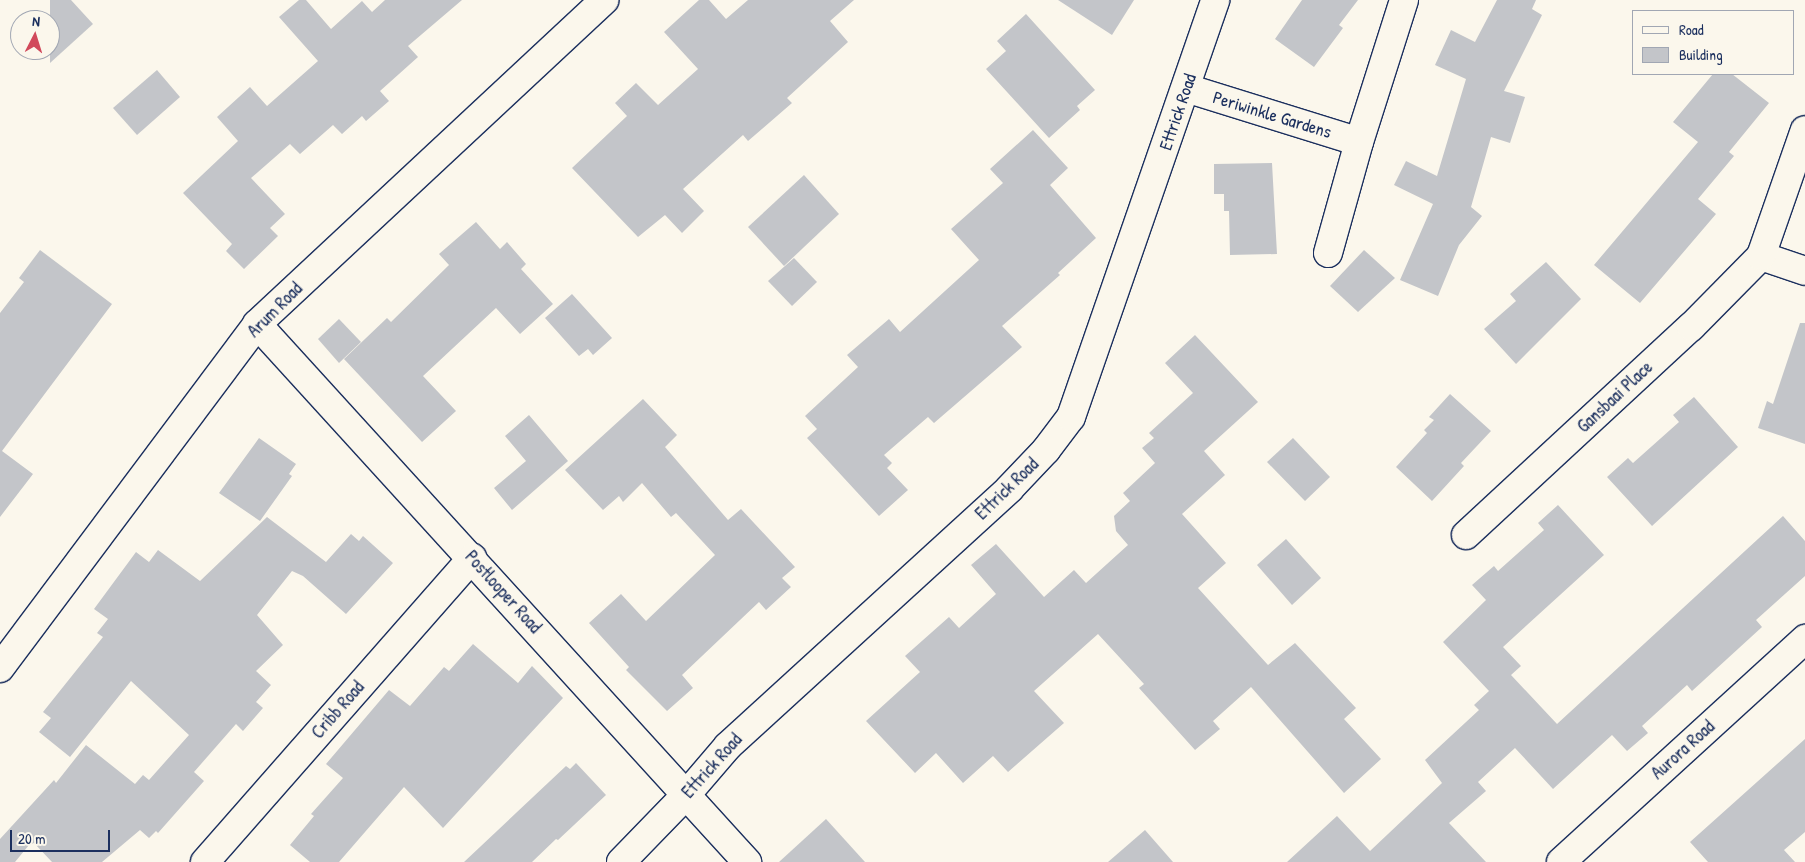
<!DOCTYPE html>
<html>
<head>
<meta charset="utf-8">
<style>
  body { margin:0 }
  #map { position:relative; width:1805px; height:862px; overflow:hidden; background:#fbf7ec; font-family:"Patrick Hand",sans-serif }
  div>[style] { position:absolute }
  .building>* { inset:0; background:#c3c5c9 }
  .roads { filter:drop-shadow(1px 0 #1b2f5e) drop-shadow(-1px 0 #1b2f5e) drop-shadow(0 1px #1b2f5e) drop-shadow(0 -1px #1b2f5e) }
  .minor>* { height:28px; margin:-14px; padding:0 14px; transform-origin:14px; border-radius:14px; background:#fbf7ec }
  span { translate:-50% -50%; white-space:nowrap; text-align:center; line-height:1.15; -webkit-text-stroke:5px #fbf7ec; paint-order:stroke }
  .street-label { font-size:18px; color:#1b2f5e }
  .legend { position:absolute; left:1632px; top:10px; width:162px; height:65px; box-sizing:border-box; background:#fbf7ec; border:1px solid #a1a7b3; margin:0; padding:6px 9px; list-style:none; font-size:15px; color:#1b2f5e }
  .legend li { display:flex; align-items:center; gap:10px; height:25px }
  .legend b { width:25px; border:1px solid #a1a7b3 }
  .north { position:absolute; left:10px; top:10px; width:50px; height:50px; box-sizing:border-box; background:#fbf7ec; border:1px solid #a1a7b3; border-radius:50%; rotate:5deg; font-size:14px; font-weight:700; line-height:20px; text-align:center; color:#1b2f5e }
  .north::after { content:''; display:block; margin:auto; width:18px; height:22px; background:#d1495b; clip-path:polygon(50% 0,100% 100%,50% 72%,0 100%) }
  .scale { position:absolute; left:10px; top:830px; width:100px; height:22px; box-sizing:border-box; border:2px solid #1b2f5e; border-top:0; padding-left:6px; font-size:15px; line-height:18px; white-space:nowrap; color:#1b2f5e; -webkit-text-stroke:4px #fbf7ec; paint-order:stroke }
</style>
</head>
<body>
<div id="map">
  <div class="building">
    <i style="clip-path:polygon(50px 0,71px 0,93px 24px,50px 63px)"></i>
    <i style="clip-path:polygon(299px 0,306px 0,331px 29px,362px 1px,372px 12px,385px 0,462px 0,408px 46px,418px 57px,380px 91px,389px 101px,366px 121px,362px 116px,342px 134px,333px 125px,300px 154px,290px 144px,251px 178px,285px 214px,270px 228px,278px 236px,244px 269px,226px 251px,232px 244px,183px 193px,238px 141px,217px 117px,250px 87px,267px 106px,318px 61px,279px 17px)"></i>
    <i style="clip-path:polygon(699px 0,709px 0,726px 19px,748px 0,854px 0,830px 21px,848px 42px,787px 98px,792px 103px,748px 141px,743px 135px,683px 189px,704px 211px,682px 233px,665px 215px,638px 237px,572px 168px,627px 116px,615px 103px,636px 83px,658px 105px,698px 69px,664px 32px)"></i>
    <i style="clip-path:polygon(1058px 0,1134px 0,1112px 35px)"></i>
    <i style="clip-path:polygon(1302px 0,1358px 0,1339px 25px,1343px 28px,1314px 67px,1275px 39px)"></i>
    <i style="clip-path:polygon(1497px 0,1536px 0,1532px 9px,1542px 15px,1504px 91px,1525px 97px,1510px 143px,1491px 137px,1471px 207px,1482px 216px,1459px 245px,1438px 296px,1400px 280px,1433px 204px,1394px 185px,1406px 161px,1437px 176px,1466px 79px,1435px 65px,1451px 30px,1475px 42px)"></i>
    <i style="clip-path:polygon(1026px 14px,1095px 90px,1077px 106px,1080px 110px,1049px 138px,986px 69px,1006px 51px,997px 41px)"></i>
    <i style="clip-path:polygon(157px 70px,180px 97px,137px 135px,113px 108px)"></i>
    <i style="clip-path:polygon(1713px 74px,1732px 74px,1769px 103px,1729px 152px,1734px 156px,1698px 199px,1716px 214px,1640px 303px,1594px 265px,1698px 142px,1673px 122px)"></i>
    <i style="clip-path:polygon(1033px 130px,1068px 168px,1050px 185px,1096px 238px,1058px 273px,1060px 275px,1002px 326px,1022px 347px,934px 423px,928px 417px,884px 455px,892px 463px,887px 468px,908px 490px,879px 516px,807px 438px,817px 429px,805px 416px,858px 367px,847px 355px,889px 319px,900px 332px,979px 260px,951px 229px,1003px 183px,990px 169px)"></i>
    <i style="clip-path:polygon(1272px 163px,1277px 254px,1230px 255px,1229px 211px,1224px 211px,1224px 194px,1214px 194px,1214px 164px)"></i>
    <i style="clip-path:polygon(804px 175px,839px 214px,784px 266px,748px 227px)"></i>
    <i style="clip-path:polygon(476px 222px,500px 249px,507px 242px,526px 264px,521px 269px,553px 304px,520px 334px,496px 308px,423px 376px,456px 411px,422px 442px,344px 359px,387px 318px,391px 322px,449px 265px,439px 254px)"></i>
    <i style="clip-path:polygon(40px 250px,112px 304px,2px 451px,33px 474px,0 517px,0 313px,24px 282px,19px 278px)"></i>
    <i style="clip-path:polygon(1364px 250px,1395px 278px,1358px 312px,1330px 286px)"></i>
    <i style="clip-path:polygon(794px 258px,817px 282px,792px 306px,768px 281px)"></i>
    <i style="clip-path:polygon(1546px 262px,1581px 299px,1516px 364px,1484px 329px,1516px 301px,1510px 294px)"></i>
    <i style="clip-path:polygon(572px 294px,612px 338px,593px 355px,588px 349px,579px 356px,545px 318px)"></i>
    <i style="clip-path:polygon(339px 319px,361px 342px,339px 363px,318px 339px)"></i>
    <i style="clip-path:polygon(1800px 323px,1805px 323px,1805px 444px,1758px 428px,1767px 401px,1773px 404px)"></i>
    <i style="clip-path:polygon(1195px 335px,1258px 402px,1204px 451px,1225px 475px,1182px 514px,1226px 563px,1198px 588px,1268px 665px,1295px 643px,1356px 708px,1344px 719px,1381px 759px,1344px 793px,1251px 687px,1213px 721px,1220px 729px,1195px 750px,1139px 688px,1144px 684px,1098px 634px,1034px 691px,1064px 723px,1008px 772px,993px 756px,963px 783px,936px 753px,915px 773px,866px 721px,920px 672px,905px 656px,949px 617px,959px 628px,996px 594px,971px 565px,996px 544px,1044px 597px,1074px 570px,1086px 583px,1128px 545px,1116px 531px,1114px 516px,1130px 501px,1123px 493px,1155px 463px,1142px 448px,1154px 438px,1149px 433px,1193px 393px,1165px 363px)"></i>
    <i style="clip-path:polygon(1450px 394px,1491px 431px,1461px 463px,1464px 466px,1432px 501px,1396px 467px,1427px 433px,1424px 430px,1434px 420px,1429px 417px)"></i>
    <i style="clip-path:polygon(1694px 397px,1738px 447px,1652px 526px,1607px 477px,1628px 458px,1633px 463px,1679px 422px,1673px 415px)"></i>
    <i style="clip-path:polygon(643px 399px,677px 435px,665px 447px,728px 520px,741px 509px,795px 567px,782px 578px,791px 587px,766px 610px,759px 602px,682px 675px,693px 688px,667px 711px,626px 670px,629px 667px,589px 623px,621px 594px,646px 621px,715px 555px,676px 513px,671px 517px,642px 483px,623px 502px,619px 496px,603px 510px,565px 470px)"></i>
    <i style="clip-path:polygon(529px 415px,568px 461px,512px 510px,494px 488px,526px 461px,505px 436px)"></i>
    <i style="clip-path:polygon(259px 438px,296px 464px,289px 474px,292px 476px,260px 521px,219px 493px)"></i>
    <i style="clip-path:polygon(1293px 438px,1330px 477px,1305px 501px,1267px 462px)"></i>
    <i style="clip-path:polygon(1558px 505px,1604px 555px,1503px 647px,1521px 666px,1511px 675px,1557px 724px,1783px 516px,1805px 541px,1805px 576px,1756px 620px,1762px 627px,1692px 691px,1687px 685px,1642px 726px,1648px 733px,1627px 751px,1612px 735px,1553px 789px,1515px 748px,1478px 782px,1486px 791px,1449px 823px,1486px 862px,1287px 862px,1337px 816px,1370px 851px,1442px 783px,1425px 760px,1479px 710px,1474px 705px,1489px 691px,1443px 642px,1486px 600px,1472px 585px,1494px 566px,1498px 571px,1544px 530px,1538px 523px)"></i>
    <i style="clip-path:polygon(267px 517px,326px 562px,351px 534px,359px 541px,363px 536px,393px 563px,346px 614px,303px 576px,292px 571px,257px 615px,283px 645px,256px 671px,271px 685px,256px 702px,263px 708px,243px 731px,236px 724px,194px 772px,204px 781px,158px 833px,156px 831px,149px 838px,140px 830px,102px 862px,52px 862px,34px 843px,29px 845px,15px 862px,0 862px,0 839px,54px 780px,56px 783px,86px 745px,135px 784px,143px 775px,149px 780px,189px 735px,131px 681px,70px 757px,39px 732px,51px 718px,43px 712px,103px 637px,97px 633px,108px 619px,94px 609px,136px 552px,149px 562px,158px 550px,200px 581px)"></i>
    <i style="clip-path:polygon(1286px 539px,1321px 578px,1292px 605px,1257px 565px)"></i>
    <i style="clip-path:polygon(473px 644px,518px 683px,532px 666px,563px 698px,443px 828px,404px 787px,339px 862px,310px 862px,290px 845px,314px 816px,311px 814px,343px 778px,326px 764px,389px 690px,410px 706px,444px 667px,449px 671px)"></i>
    <i style="clip-path:polygon(1805px 739px,1805px 832px,1784px 850px,1795px 862px,1708px 862px,1690px 842px)"></i>
    <i style="clip-path:polygon(576px 763px,606px 795px,558px 840px,556px 839px,532px 862px,464px 862px,566px 766px,570px 769px)"></i>
    <i style="clip-path:polygon(826px 819px,865px 862px,779px 862px)"></i>
    <i style="clip-path:polygon(1145px 830px,1173px 862px,1108px 862px)"></i>
  </div>
  <div class="roads">
    <div class="minor">
      <i style="left:1186px;top:88px;width:181px;rotate:17.3deg"></i>
      <i style="left:1328px;top:253px;width:115px;rotate:-74.4deg"></i>
      <i style="left:1359px;top:142px;width:149px;rotate:-72.4deg"></i>
      <i style="left:1761px;top:256px;width:46px;rotate:18.8deg"></i>
      <i style="left:257px;top:324px;width:728px;rotate:47.67deg"></i>
      <i style="left:1466px;top:535px;width:306px;rotate:-42.8deg"></i>
      <i style="left:1691px;top:327px;width:100px;rotate:-45.4deg"></i>
      <i style="left:1761px;top:256px;width:133px;rotate:-70.8deg"></i>
      <i style="left:0;top:668px;width:429px;rotate:-53.2deg"></i>
      <i style="left:257px;top:324px;width:475px;rotate:-43deg"></i>
      <i style="left:205px;top:862px;width:405px;rotate:-48.7deg"></i>
      <i style="left:621px;top:862px;width:93px;rotate:-45.9deg"></i>
      <i style="left:686px;top:795px;width:65px;rotate:-49.4deg"></i>
      <i style="left:728px;top:746px;width:381px;rotate:-42.4deg"></i>
      <i style="left:1009px;top:489px;width:54px;rotate:-46.5deg"></i>
      <i style="left:1046px;top:450px;width:41px;rotate:-52.9deg"></i>
      <i style="left:1071px;top:417px;width:441px;rotate:-70.9deg"></i>
      <i style="left:1561px;top:862px;width:331px;rotate:-42.4deg"></i>
    </div>
  </div>
  <div class="street-label">
    <span style="left:1178px;top:112px;rotate:-71deg">Ettrick Road</span>
    <span style="left:1272px;top:115px;rotate:17deg">Periwinkle Gardens</span>
    <span style="left:275px;top:310px;rotate:-45deg">Arum Road</span>
    <span style="left:1615px;top:397px;rotate:-43deg">Gansbaai Place</span>
    <span style="left:1007px;top:489px;rotate:-44deg">Ettrick Road</span>
    <span style="left:503px;top:592px;rotate:48deg">Postlooper Road</span>
    <span style="left:338px;top:710px;rotate:-49deg">Cribb Road</span>
    <span style="left:1683px;top:750px;rotate:-42deg">Aurora Road</span>
    <span style="left:712px;top:766px;rotate:-48deg">Ettrick Road</span>
  </div>
  <ul class="legend">
  <li><b style="height:6px;background:#fbf7ec"></b>Road</li>
  <li><b style="height:14px;background:#c3c5c9"></b>Building</li>
  </ul>
  <div class="north">N</div>
  <div class="scale">20 m</div>
</div>
</body>
</html>
